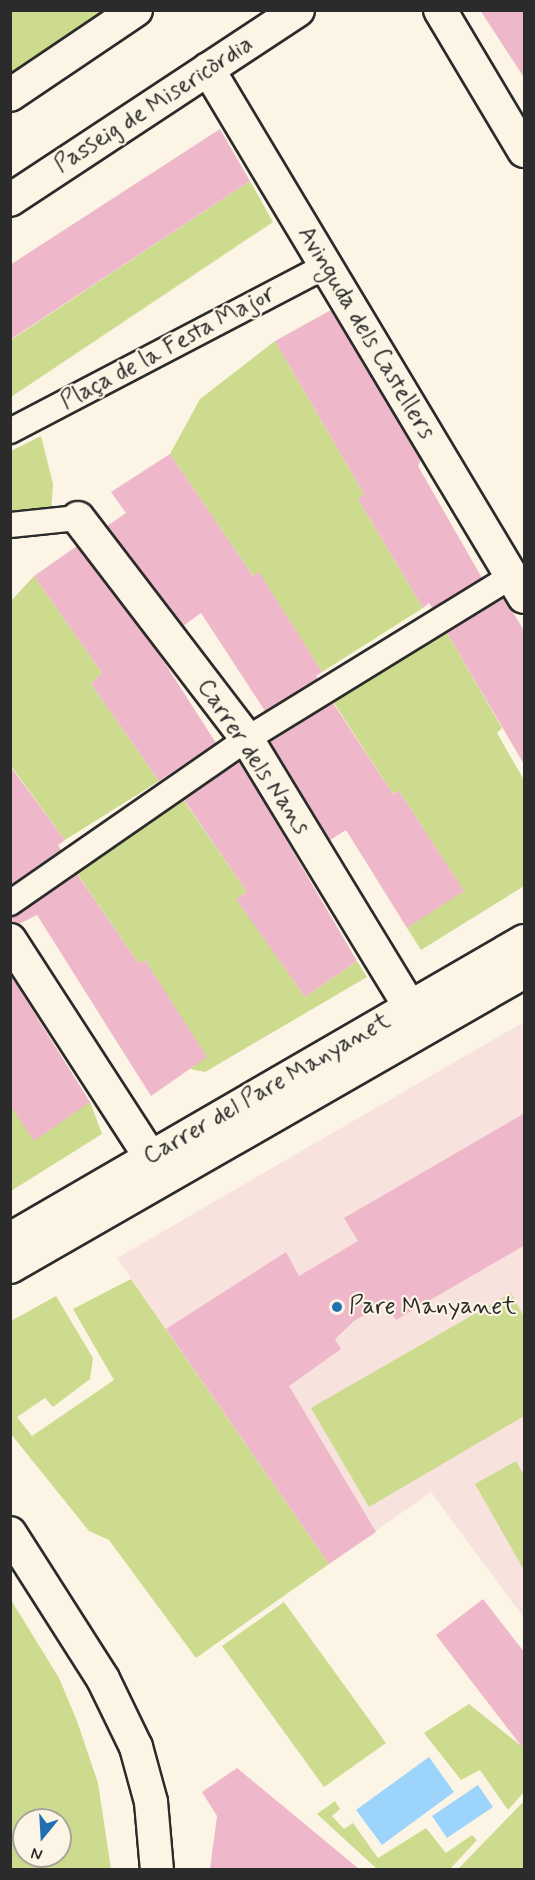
<!DOCTYPE html>
<html>
<head>
<meta charset="utf-8">
<style>
  body { margin:0 }
  #map { position:relative; width:535px; height:1880px; overflow:hidden; background:#fcf5e5; font-family:Mynerve,sans-serif }
  div>[style] { position:absolute }
  .built>* { inset:0; background:#f8e2dd }
  .green>* { inset:0; background:#cddb8e }
  .water>* { inset:0; background:#9dd4fc }
  .building>* { inset:0; background:#efb7ca }
  .roads { filter:drop-shadow(2px 0 #2b2b2b) drop-shadow(-2px 0 #2b2b2b) drop-shadow(0 2px #2b2b2b) drop-shadow(0 -2px #2b2b2b) }
  .pedestrian>* { height:24px; margin:-12px; padding:0 12px; transform-origin:12px; border-radius:12px; background:#fcf5e5 }
  .minor>* { height:32px; margin:-16px; padding:0 16px; transform-origin:16px; border-radius:16px; background:#fcf5e5 }
  .dots>* { width:16px; height:16px; translate:-50% -50%; box-sizing:border-box; border:3px solid #fcf5e5; border-radius:50% }
  span { translate:-50% -50%; white-space:nowrap; text-align:center; line-height:1.15; -webkit-text-stroke:4.5px #fcf5e5; paint-order:stroke }
  .street-label { font-size:24px; color:#2b2b2b }
  .poi-label { font-size:24px; color:#2b2b2b }
  .left { translate:0 -50%; text-align:left }
  .frame { position:absolute; inset:0; border:12px solid #2b2b2b; pointer-events:none }
  .north { position:absolute; left:12px; top:1808px; width:60px; height:60px; box-sizing:border-box; background:#fcf5e5; border:2px solid #a8a49b; border-radius:50%; rotate:198deg; font-size:16px; font-weight:700; line-height:24px; text-align:center; color:#2b2b2b }
  .north::after { content:''; display:block; margin:auto; width:21px; height:27px; background:#1f6fb2; clip-path:polygon(50% 0,100% 100%,50% 72%,0 100%) }
</style>
</head>
<body>
<div id="map">
  <div class="built">
    <i style="clip-path:polygon(524px 1022px,524px 1618px,431px 1492px,329px 1564px,117px 1258px)"></i>
  </div>
  <div class="green">
    <i style="clip-path:polygon(11px 10px,104px 10px,104px 11px,11px 73px)"></i>
    <i style="clip-path:polygon(250px 181px,273px 222px,11px 397px,11px 340px)"></i>
    <i style="clip-path:polygon(275px 341px,364px 494px,358px 499px,423px 608px,322px 672px,259px 573px,253px 576px,170px 454px,200px 399px)"></i>
    <i style="clip-path:polygon(41px 436px,53px 484px,51px 513px,11px 513px,11px 451px)"></i>
    <i style="clip-path:polygon(34px 576px,102px 673px,91px 684px,159px 781px,65px 840px,11px 766px,10px 602px)"></i>
    <i style="clip-path:polygon(443px 626px,502px 728px,497px 733px,524px 780px,524px 886px,421px 950px,407px 928px,463px 890px,399px 791px,393px 794px,332px 700px)"></i>
    <i style="clip-path:polygon(182px 798px,247px 892px,237px 899px,305px 997px,357px 961px,367px 977px,205px 1072px,190px 1069px,206px 1057px,145px 960px,139px 964px,74px 869px)"></i>
    <i style="clip-path:polygon(90px 1102px,102px 1134px,11px 1191px,10px 1105px)"></i>
    <i style="clip-path:polygon(131px 1279px,329px 1564px,196px 1658px,109px 1540px,89px 1531px,11px 1434px,11px 1321px,56px 1296px,93px 1358px,90px 1379px,53px 1407px,45px 1398px,17px 1417px,32px 1436px,114px 1380px,73px 1309px)"></i>
    <i style="clip-path:polygon(511px 1293px,524px 1317px,524px 1416px,369px 1507px,311px 1408px)"></i>
    <i style="clip-path:polygon(516px 1461px,524px 1475px,524px 1570px,475px 1484px)"></i>
    <i style="clip-path:polygon(evenodd,11px 1600px,59px 1678px,77px 1721px,98px 1783px,111px 1869px,11px 1869px,11px 1600px,24px 1820px,60px 1820px,60px 1856px,24px 1856px,24px 1820px)"></i>
    <i style="clip-path:polygon(284px 1602px,386px 1743px,324px 1787px,222px 1646px)"></i>
    <i style="clip-path:polygon(469px 1704px,520px 1745px,524px 1742px,524px 1792px,508px 1810px,480px 1770px,461px 1780px,424px 1733px)"></i>
    <i style="clip-path:polygon(335px 1801px,340px 1809px,332px 1816px,344px 1829px,353px 1823px,378px 1858px,426px 1828px,446px 1853px,472px 1835px,477px 1840px,450px 1869px,377px 1869px,317px 1814px)"></i>
    <i style="clip-path:polygon(524px 1801px,524px 1869px,458px 1869px)"></i>
  </div>
  <div class="water">
    <i style="clip-path:polygon(429px 1757px,454px 1792px,382px 1845px,356px 1810px)"></i>
    <i style="clip-path:polygon(478px 1785px,493px 1807px,447px 1838px,432px 1816px)"></i>
  </div>
  <div class="building">
    <i style="clip-path:polygon(480px 10px,525px 10px,525px 79px)"></i>
    <i style="clip-path:polygon(220px 129px,250px 181px,10px 340px,10px 265px)"></i>
    <i style="clip-path:polygon(331px 310px,421px 460px,418px 466px,482px 578px,432px 608px,429px 603px,423px 608px,358px 499px,364px 494px,275px 341px)"></i>
    <i style="clip-path:polygon(170px 454px,253px 576px,259px 572px,322px 672px,316px 676px,318px 679px,265px 711px,201px 613px,183px 626px,107px 526px,126px 513px,111px 492px)"></i>
    <i style="clip-path:polygon(77px 546px,157px 651px,216px 743px,159px 781px,91px 684px,102px 673px,34px 576px)"></i>
    <i style="clip-path:polygon(504px 598px,525px 632px,525px 766px,447px 633px)"></i>
    <i style="clip-path:polygon(333px 703px,393px 794px,399px 791px,464px 891px,407px 928px,346px 830px,330px 840px,270px 742px)"></i>
    <i style="clip-path:polygon(240px 761px,357px 961px,305px 997px,236px 899px,247px 892px,184px 800px)"></i>
    <i style="clip-path:polygon(10px 766px,65px 840px,58px 845px,61px 850px,10px 885px)"></i>
    <i style="clip-path:polygon(77px 874px,139px 964px,145px 960px,207px 1057px,151px 1096px,37px 915px,19px 924px,10px 922px,10px 917px)"></i>
    <i style="clip-path:polygon(10px 974px,90px 1102px,34px 1141px,10px 1105px)"></i>
    <i style="clip-path:polygon(525px 1113px,525px 1245px,396px 1320px,385px 1303px,354px 1321px,335px 1339px,341px 1349px,289px 1386px,376px 1532px,329px 1564px,166px 1329px,286px 1252px,299px 1276px,358px 1241px,344px 1218px)"></i>
    <i style="clip-path:polygon(483px 1599px,525px 1653px,525px 1751px,436px 1635px)"></i>
    <i style="clip-path:polygon(237px 1768px,359px 1869px,210px 1869px,217px 1816px,202px 1792px)"></i>
  </div>
  <div class="roads">
    <div class="pedestrian">
      <i style="left:10px;top:431px;width:356px;rotate:-27.6deg"></i>
      <i style="left:10px;top:525px;width:68px;rotate:-5.9deg"></i>
      <i style="left:10px;top:903px;width:288px;rotate:-34.7deg"></i>
      <i style="left:247px;top:739px;width:311px;rotate:-31.6deg"></i>
    </div>
    <div class="minor">
      <i style="left:440px;top:10px;width:164px;rotate:59.2deg"></i>
      <i style="left:208px;top:69px;width:615px;rotate:59.1deg"></i>
      <i style="left:10px;top:95px;width:152px;rotate:-34deg"></i>
      <i style="left:10px;top:200px;width:345px;rotate:-33.4deg"></i>
      <i style="left:78px;top:518px;width:278px;rotate:52.6deg"></i>
      <i style="left:247px;top:739px;width:314px;rotate:58.7deg"></i>
      <i style="left:10px;top:940px;width:256px;rotate:57.1deg"></i>
      <i style="left:10px;top:1239px;width:594px;rotate:-30.1deg"></i>
      <i style="left:10px;top:1267px;width:593px;rotate:-29.85deg"></i>
      <i style="left:10px;top:1533px;width:173px;rotate:57.5deg"></i>
      <i style="left:103px;top:1679px;width:76px;rotate:64.1deg"></i>
      <i style="left:136px;top:1747px;width:57px;rotate:74.7deg"></i>
      <i style="left:151px;top:1802px;width:68px;rotate:85deg"></i>
    </div>
  </div>
  <div class="dots">
    <i style="left:337px;top:1307px;background:#1f6fb2"></i>
  </div>
  <div class="street-label">
    <span style="left:154px;top:105px;rotate:-33deg">Passeig de Misericòrdia</span>
    <span style="left:366px;top:333px;rotate:59deg">Avinguda dels Castellers</span>
    <span style="left:168px;top:348px;rotate:-28deg">Plaça de la Festa Major</span>
    <span style="left:253px;top:757px;rotate:56deg">Carrer dels Nans</span>
    <span style="left:267px;top:1089px;rotate:-30deg">Carrer del Pare Manyanet</span>
  </div>
  <div class="poi-label">
    <span class="left" style="left:349px;top:1307px">Pare Manyanet</span>
  </div>
  <div class="frame"></div>
  <div class="north">N</div>
</div>
</body>
</html>
